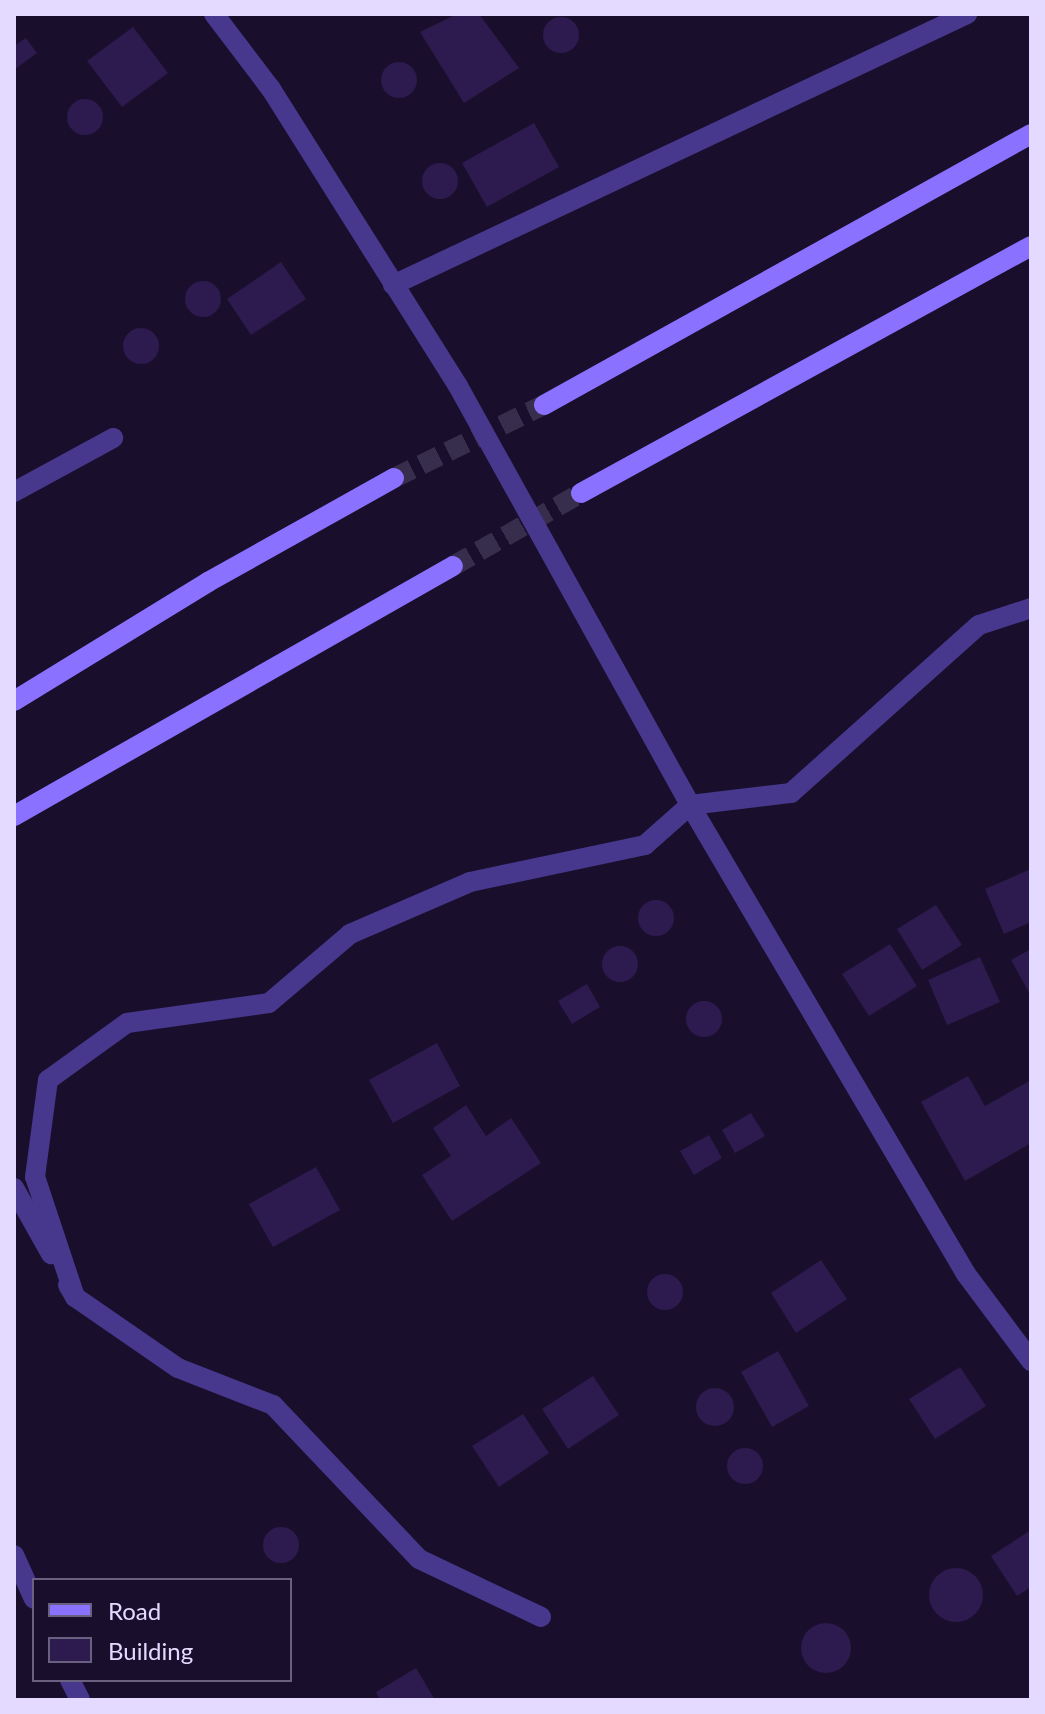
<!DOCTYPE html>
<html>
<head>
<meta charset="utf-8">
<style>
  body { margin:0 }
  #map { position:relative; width:1045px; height:1714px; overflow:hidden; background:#190f2c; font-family:Lato,sans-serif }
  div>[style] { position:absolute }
  .building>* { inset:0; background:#2d1a4e }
  .round { border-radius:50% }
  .secondary-tunnel>* { height:20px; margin-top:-10px; transform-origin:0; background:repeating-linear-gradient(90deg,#372d4c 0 20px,transparent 0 30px) }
  .minor>* { height:20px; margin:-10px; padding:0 10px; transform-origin:10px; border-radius:10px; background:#48388d }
  .secondary>* { height:20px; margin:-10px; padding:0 10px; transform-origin:10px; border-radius:10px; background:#8b71ff }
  span { translate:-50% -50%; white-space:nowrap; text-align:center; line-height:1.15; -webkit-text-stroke:6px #190f2c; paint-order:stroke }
  .frame { position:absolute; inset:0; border:16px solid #e4daff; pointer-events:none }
  .legend { position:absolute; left:32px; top:1578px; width:260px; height:104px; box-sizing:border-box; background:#190f2c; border:2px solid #6a6080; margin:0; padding:10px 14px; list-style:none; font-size:24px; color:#e4daff }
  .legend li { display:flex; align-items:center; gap:16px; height:40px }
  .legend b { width:40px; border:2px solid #6a6080 }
</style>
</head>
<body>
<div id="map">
  <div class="building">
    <i style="clip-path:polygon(457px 14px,479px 14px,519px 68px,464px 103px,420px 32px)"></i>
    <i class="round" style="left:543px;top:17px;width:36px;height:36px"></i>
    <i style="clip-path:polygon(133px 27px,168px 73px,122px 107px,87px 61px)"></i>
    <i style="clip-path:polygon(26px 38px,37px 53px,14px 70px,14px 46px)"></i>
    <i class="round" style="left:381px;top:62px;width:36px;height:36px"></i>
    <i class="round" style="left:67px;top:99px;width:36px;height:36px"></i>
    <i style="clip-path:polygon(534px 123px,559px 167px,487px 207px,462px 163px)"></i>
    <i class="round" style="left:422px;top:163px;width:36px;height:36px"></i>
    <i style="clip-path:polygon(281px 262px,306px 299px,251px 335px,227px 299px)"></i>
    <i class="round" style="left:185px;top:281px;width:36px;height:36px"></i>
    <i class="round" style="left:123px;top:328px;width:36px;height:36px"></i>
    <i style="clip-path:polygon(1031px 869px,1031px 922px,1004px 934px,985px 889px)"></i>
    <i class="round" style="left:638px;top:900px;width:36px;height:36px"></i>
    <i style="clip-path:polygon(936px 905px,962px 945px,922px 970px,897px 929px)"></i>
    <i style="clip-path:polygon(890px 944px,917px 986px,869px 1016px,842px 974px)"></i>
    <i class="round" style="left:602px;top:946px;width:36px;height:36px"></i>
    <i style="clip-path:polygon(1031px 949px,1031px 996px,1011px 960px)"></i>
    <i style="clip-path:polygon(980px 957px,1000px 1002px,947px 1025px,928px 980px)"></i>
    <i style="clip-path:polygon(587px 984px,600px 1007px,572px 1024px,558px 1001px)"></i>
    <i class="round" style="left:686px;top:1001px;width:36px;height:36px"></i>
    <i style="clip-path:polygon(437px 1043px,460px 1086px,393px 1123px,369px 1080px)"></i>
    <i style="clip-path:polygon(968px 1076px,985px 1106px,1031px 1080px,1031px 1143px,965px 1181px,921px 1102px)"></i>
    <i style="clip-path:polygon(466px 1105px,486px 1136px,511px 1118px,541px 1163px,452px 1221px,422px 1175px,451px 1156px,433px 1128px)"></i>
    <i style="clip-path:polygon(751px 1113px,765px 1136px,735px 1153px,722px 1130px)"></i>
    <i style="clip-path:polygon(709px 1135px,722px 1158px,694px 1175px,680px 1151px)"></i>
    <i style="clip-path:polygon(316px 1167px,340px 1210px,273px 1247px,249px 1204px)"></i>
    <i style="clip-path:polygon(821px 1260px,847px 1299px,796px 1333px,771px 1293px)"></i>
    <i class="round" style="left:647px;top:1274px;width:36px;height:36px"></i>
    <i style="clip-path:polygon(778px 1351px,809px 1406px,772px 1427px,741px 1372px)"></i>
    <i style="clip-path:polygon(960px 1367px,986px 1406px,935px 1439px,909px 1399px)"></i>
    <i style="clip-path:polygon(593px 1376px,619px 1415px,568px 1449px,542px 1409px)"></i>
    <i class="round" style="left:696px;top:1388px;width:38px;height:38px"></i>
    <i style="clip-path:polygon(523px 1414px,549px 1453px,499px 1487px,472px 1446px)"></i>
    <i class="round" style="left:727px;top:1448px;width:36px;height:36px"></i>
    <i class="round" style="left:263px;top:1527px;width:36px;height:36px"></i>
    <i style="clip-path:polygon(1031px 1530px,1031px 1587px,1017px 1596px,991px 1556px)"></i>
    <i class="round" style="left:929px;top:1568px;width:54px;height:54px"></i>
    <i class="round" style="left:801px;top:1623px;width:50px;height:50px"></i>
    <i style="clip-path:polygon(416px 1668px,435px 1700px,380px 1700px,376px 1692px)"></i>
  </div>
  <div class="secondary-tunnel">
    <i style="left:394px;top:478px;width:167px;rotate:-26deg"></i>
    <i style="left:453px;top:566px;width:147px;rotate:-29.7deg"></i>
  </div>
  <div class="minor">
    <i style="left:214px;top:14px;width:94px;rotate:52.8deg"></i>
    <i style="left:271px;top:89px;width:351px;rotate:57.8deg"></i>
    <i style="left:458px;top:386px;width:479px;rotate:61deg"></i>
    <i style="left:690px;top:805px;width:544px;rotate:59.52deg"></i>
    <i style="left:966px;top:1274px;width:109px;rotate:53.2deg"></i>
    <i style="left:393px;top:285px;width:635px;rotate:-25.27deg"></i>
    <i style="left:14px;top:492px;width:113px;rotate:-28.6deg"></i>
    <i style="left:14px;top:1188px;width:76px;rotate:60.7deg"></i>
    <i style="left:68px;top:1285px;width:14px;rotate:60deg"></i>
    <i style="left:75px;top:1297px;width:125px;rotate:34.6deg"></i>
    <i style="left:178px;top:1368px;width:102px;rotate:21.3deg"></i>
    <i style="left:273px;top:1405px;width:212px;rotate:46.5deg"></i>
    <i style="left:419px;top:1559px;width:135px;rotate:25.4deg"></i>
    <i style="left:75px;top:1297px;width:126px;rotate:-108.4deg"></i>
    <i style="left:35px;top:1177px;width:98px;rotate:-82.4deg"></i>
    <i style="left:48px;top:1080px;width:97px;rotate:-35.8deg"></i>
    <i style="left:127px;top:1023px;width:143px;rotate:-8deg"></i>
    <i style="left:269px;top:1003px;width:106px;rotate:-40.4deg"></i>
    <i style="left:350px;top:934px;width:131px;rotate:-23.4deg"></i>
    <i style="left:470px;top:882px;width:179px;rotate:-11.9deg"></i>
    <i style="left:645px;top:845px;width:60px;rotate:-41.6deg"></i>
    <i style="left:690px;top:805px;width:102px;rotate:-6.8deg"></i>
    <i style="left:791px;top:793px;width:252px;rotate:-41.8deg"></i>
    <i style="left:979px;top:625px;width:55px;rotate:-18.1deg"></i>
    <i style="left:14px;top:1555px;width:48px;rotate:65.6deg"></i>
    <i style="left:70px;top:1680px;width:22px;rotate:63deg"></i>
  </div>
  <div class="secondary">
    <i style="left:544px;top:405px;width:557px;rotate:-29.09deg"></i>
    <i style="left:581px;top:493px;width:513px;rotate:-28.76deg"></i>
    <i style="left:14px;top:701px;width:228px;rotate:-31.5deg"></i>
    <i style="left:208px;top:582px;width:213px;rotate:-29.2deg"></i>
    <i style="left:14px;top:816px;width:505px;rotate:-29.66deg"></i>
  </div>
  <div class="frame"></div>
  <ul class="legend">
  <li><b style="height:10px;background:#8b71ff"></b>Road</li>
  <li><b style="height:22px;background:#2d1a4e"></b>Building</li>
  </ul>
</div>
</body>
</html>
